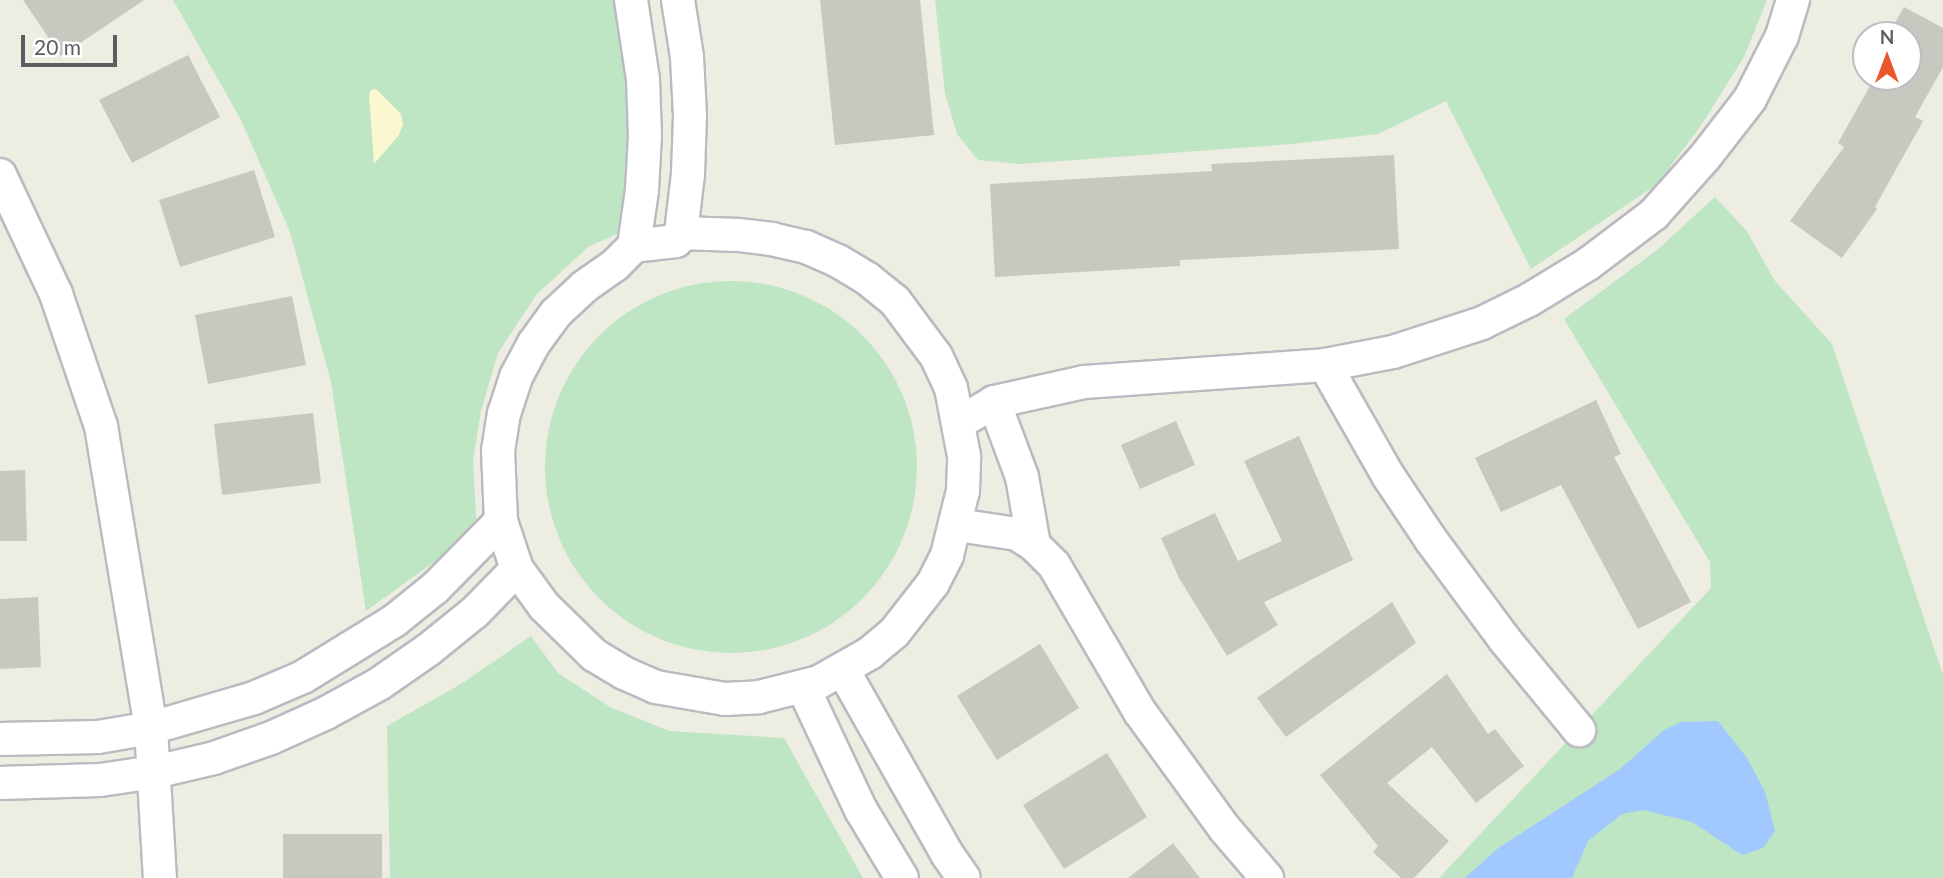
<!DOCTYPE html>
<html>
<head>
<meta charset="utf-8">
<style>
  body { margin:0 }
  #map { position:relative; width:1943px; height:878px; overflow:hidden; background:#edede2; font-family:Lato,sans-serif }
  div>[style] { position:absolute }
  .green>* { inset:0; background:#bee5c4 }
  .round { border-radius:50% }
  .sand>* { inset:0; background:#faf7d1 }
  .water>* { inset:0; background:#a1c8ff }
  .building>* { inset:0; background:#c8c7c0 }
  .roads { filter:drop-shadow(2px 0 #babbc1) drop-shadow(-2px 0 #babbc1) drop-shadow(0 2px #babbc1) drop-shadow(0 -2px #babbc1) }
  .minor>* { height:32px; margin:-16px; padding:0 16px; transform-origin:16px; border-radius:16px; background:#fff }
  span { translate:-50% -50%; white-space:nowrap; text-align:center; line-height:1.15; -webkit-text-stroke:5px #fff; paint-order:stroke }
  .north { position:absolute; left:1852px; top:21px; width:70px; height:70px; box-sizing:border-box; background:#fff; border:2px solid #bdbec1; border-radius:50%; rotate:0deg; font-size:19px; font-weight:700; line-height:28px; text-align:center; color:#5b5d63 }
  .north::after { content:''; display:block; margin:auto; width:24px; height:32px; background:#e9582d; clip-path:polygon(50% 0,100% 100%,50% 72%,0 100%) }
  .scale { position:absolute; left:21px; top:35px; width:96px; height:32px; box-sizing:border-box; border:4px solid #5b5d63; border-top:0; padding-left:9px; font-size:21px; line-height:24px; white-space:nowrap; color:#5b5d63; -webkit-text-stroke:5px #fff; paint-order:stroke }
</style>
</head>
<body>
<div id="map">
  <div class="green">
    <i style="clip-path:polygon(173px 0,614px 0,626px 64px,639px 224px,588px 247px,537px 294px,498px 353px,481px 411px,473px 461px,477px 531px,366px 611px,331px 382px,290px 232px,241px 120px)"></i>
    <i style="clip-path:polygon(935px 0,1767px 0,1744px 57px,1700px 127px,1656px 185px,1531px 269px,1446px 101px,1378px 134px,1292px 144px,1021px 164px,978px 160px,957px 134px,945px 93px)"></i>
    <i style="clip-path:polygon(1715px 197px,1746px 230px,1775px 281px,1832px 344px,1943px 675px,1943px 878px,1439px 878px,1711px 588px,1710px 562px,1564px 319px,1657px 250px)"></i>
    <i class="round" style="left:545px;top:281px;width:372px;height:372px"></i>
    <i style="clip-path:polygon(531px 636px,558px 673px,610px 707px,669px 731px,784px 738px,863px 878px,390px 878px,387px 726px,461px 684px)"></i>
  </div>
  <div class="sand">
    <i style="clip-path:polygon(376px 89px,401px 114px,403px 124px,399px 135px,374px 164px,369px 96px,371px 90px)"></i>
  </div>
  <div class="water">
    <i style="clip-path:polygon(1718px 721px,1747px 758px,1765px 792px,1775px 831px,1763px 848px,1742px 855px,1692px 822px,1644px 810px,1622px 814px,1588px 841px,1572px 878px,1465px 878px,1497px 849px,1620px 769px,1664px 730px,1681px 722px)"></i>
  </div>
  <div class="building">
    <i style="clip-path:polygon(23px 0,144px 0,61px 56px)"></i>
    <i style="clip-path:polygon(820px 0,920px 0,934px 135px,835px 145px)"></i>
    <i style="clip-path:polygon(1904px 7px,1943px 28px,1943px 67px,1915px 117px,1923px 121px,1875px 207px,1877px 209px,1842px 258px,1790px 221px,1844px 147px,1838px 143px,1875px 77px,1908px 77px,1908px 35px,1888px 35px)"></i>
    <i style="clip-path:polygon(188px 55px,220px 117px,132px 163px,99px 100px)"></i>
    <i style="clip-path:polygon(1394px 155px,1399px 249px,1180px 260px,1180px 266px,995px 277px,990px 184px,1212px 171px,1211px 164px)"></i>
    <i style="clip-path:polygon(254px 170px,275px 237px,180px 267px,159px 200px)"></i>
    <i style="clip-path:polygon(292px 296px,306px 365px,208px 384px,195px 315px)"></i>
    <i style="clip-path:polygon(1596px 400px,1621px 454px,1614px 457px,1691px 602px,1638px 629px,1561px 485px,1501px 512px,1475px 458px)"></i>
    <i style="clip-path:polygon(313px 413px,321px 483px,222px 495px,214px 424px)"></i>
    <i style="clip-path:polygon(1176px 421px,1195px 465px,1140px 489px,1121px 445px)"></i>
    <i style="clip-path:polygon(1299px 436px,1353px 560px,1264px 602px,1278px 625px,1227px 656px,1179px 578px,1161px 538px,1215px 513px,1238px 561px,1282px 541px,1244px 461px)"></i>
    <i style="clip-path:polygon(25px 470px,27px 541px,0 541px,0 471px)"></i>
    <i style="clip-path:polygon(38px 597px,41px 667px,0 669px,0 599px)"></i>
    <i style="clip-path:polygon(1392px 602px,1416px 643px,1286px 737px,1257px 698px)"></i>
    <i style="clip-path:polygon(1040px 644px,1079px 708px,997px 760px,957px 696px)"></i>
    <i style="clip-path:polygon(1447px 674px,1488px 734px,1495px 729px,1524px 766px,1476px 803px,1432px 747px,1387px 783px,1449px 841px,1414px 878px,1401px 878px,1373px 852px,1378px 846px,1320px 775px)"></i>
    <i style="clip-path:polygon(1107px 753px,1147px 817px,1064px 869px,1023px 805px)"></i>
    <i style="clip-path:polygon(283px 834px,382px 834px,382px 878px,283px 878px)"></i>
    <i style="clip-path:polygon(1173px 843px,1200px 878px,1128px 878px,1159px 854px)"></i>
  </div>
  <div class="roads">
    <div class="minor">
      <i style="left:631px;top:0;width:80px;rotate:81.4deg"></i>
      <i style="left:643px;top:79px;width:56px;rotate:88deg"></i>
      <i style="left:645px;top:135px;width:55px;rotate:93.1deg"></i>
      <i style="left:642px;top:190px;width:57px;rotate:98.1deg"></i>
      <i style="left:634px;top:246px;width:27px;rotate:135deg"></i>
      <i style="left:615px;top:265px;width:38px;rotate:145deg"></i>
      <i style="left:584px;top:287px;width:38px;rotate:137deg"></i>
      <i style="left:556px;top:313px;width:37px;rotate:126deg"></i>
      <i style="left:534px;top:343px;width:38px;rotate:118deg"></i>
      <i style="left:516px;top:377px;width:38px;rotate:108deg"></i>
      <i style="left:504px;top:413px;width:37px;rotate:99deg"></i>
      <i style="left:498px;top:450px;width:71px;rotate:87.6deg"></i>
      <i style="left:501px;top:521px;width:51px;rotate:71.6deg"></i>
      <i style="left:517px;top:569px;width:46px;rotate:53.9deg"></i>
      <i style="left:544px;top:606px;width:70px;rotate:44.4deg"></i>
      <i style="left:594px;top:655px;width:35px;rotate:31deg"></i>
      <i style="left:624px;top:673px;width:35px;rotate:24deg"></i>
      <i style="left:656px;top:687px;width:70px;rotate:9.9deg"></i>
      <i style="left:725px;top:699px;width:34px;rotate:-3deg"></i>
      <i style="left:759px;top:697px;width:62px;rotate:-14deg"></i>
      <i style="left:819px;top:682px;width:59px;rotate:-29.6deg"></i>
      <i style="left:870px;top:653px;width:31px;rotate:-40deg"></i>
      <i style="left:894px;top:633px;width:63px;rotate:-52deg"></i>
      <i style="left:933px;top:583px;width:31px;rotate:-63deg"></i>
      <i style="left:947px;top:555px;width:66px;rotate:-76deg"></i>
      <i style="left:963px;top:491px;width:35px;rotate:-88deg"></i>
      <i style="left:964px;top:456px;width:69px;rotate:-100.8deg"></i>
      <i style="left:951px;top:388px;width:35px;rotate:-115deg"></i>
      <i style="left:936px;top:356px;width:69px;rotate:-126.7deg"></i>
      <i style="left:895px;top:301px;width:35px;rotate:-141deg"></i>
      <i style="left:868px;top:279px;width:35px;rotate:-149deg"></i>
      <i style="left:838px;top:261px;width:35px;rotate:-156deg"></i>
      <i style="left:806px;top:247px;width:35px;rotate:-167deg"></i>
      <i style="left:772px;top:239px;width:34px;rotate:-173deg"></i>
      <i style="left:738px;top:235px;width:57px;rotate:-178deg"></i>
      <i style="left:681px;top:233px;width:9px;rotate:122deg"></i>
      <i style="left:676px;top:241px;width:42px;rotate:173.2deg"></i>
      <i style="left:678px;top:0;width:58px;rotate:81deg"></i>
      <i style="left:687px;top:57px;width:59px;rotate:87.1deg"></i>
      <i style="left:690px;top:116px;width:58px;rotate:92deg"></i>
      <i style="left:688px;top:174px;width:59px;rotate:96.8deg"></i>
      <i style="left:0;top:175px;width:132px;rotate:64.8deg"></i>
      <i style="left:56px;top:294px;width:139px;rotate:71.2deg"></i>
      <i style="left:101px;top:426px;width:306px;rotate:80.6deg"></i>
      <i style="left:151px;top:728px;width:150px;rotate:86.6deg"></i>
      <i style="left:1325px;top:365px;width:129px;rotate:60.3deg"></i>
      <i style="left:1389px;top:477px;width:76px;rotate:56.3deg"></i>
      <i style="left:1431px;top:540px;width:124px;rotate:53.5deg"></i>
      <i style="left:1505px;top:640px;width:117px;rotate:50.6deg"></i>
      <i style="left:994px;top:402px;width:80px;rotate:69.5deg"></i>
      <i style="left:1022px;top:477px;width:69px;rotate:80deg"></i>
      <i style="left:960px;top:422px;width:39px;rotate:-30deg"></i>
      <i style="left:994px;top:402px;width:92px;rotate:-12.5deg"></i>
      <i style="left:1084px;top:382px;width:242px;rotate:-4deg"></i>
      <i style="left:1325px;top:365px;width:69px;rotate:-10.8deg"></i>
      <i style="left:1393px;top:352px;width:94px;rotate:-18deg"></i>
      <i style="left:1482px;top:323px;width:52px;rotate:-26.1deg"></i>
      <i style="left:1529px;top:300px;width:69px;rotate:-31.4deg"></i>
      <i style="left:1588px;top:264px;width:83px;rotate:-37.1deg"></i>
      <i style="left:1654px;top:214px;width:76px;rotate:-48.2deg"></i>
      <i style="left:1705px;top:157px;width:73px;rotate:-52.2deg"></i>
      <i style="left:1750px;top:99px;width:71px;rotate:-63.1deg"></i>
      <i style="left:1782px;top:36px;width:38px;rotate:-73deg"></i>
      <i style="left:957px;top:525px;width:61px;rotate:8.5deg"></i>
      <i style="left:1017px;top:534px;width:20px;rotate:33deg"></i>
      <i style="left:1034px;top:545px;width:28px;rotate:45deg"></i>
      <i style="left:1054px;top:565px;width:170px;rotate:59.7deg"></i>
      <i style="left:1140px;top:712px;width:145px;rotate:54deg"></i>
      <i style="left:1225px;top:829px;width:65px;rotate:49.4deg"></i>
      <i style="left:843px;top:670px;width:211px;rotate:60.5deg"></i>
      <i style="left:947px;top:854px;width:29px;rotate:55deg"></i>
      <i style="left:803px;top:687px;width:136px;rotate:64.8deg"></i>
      <i style="left:861px;top:810px;width:79px;rotate:58.9deg"></i>
      <i style="left:0;top:739px;width:98px;rotate:-1.2deg"></i>
      <i style="left:98px;top:737px;width:54px;rotate:-9.6deg"></i>
      <i style="left:151px;top:728px;width:107px;rotate:-16.2deg"></i>
      <i style="left:254px;top:698px;width:53px;rotate:-23.2deg"></i>
      <i style="left:303px;top:677px;width:107px;rotate:-31.6deg"></i>
      <i style="left:394px;top:621px;width:53px;rotate:-38.8deg"></i>
      <i style="left:435px;top:588px;width:94px;rotate:-45.4deg"></i>
      <i style="left:0;top:783px;width:100px;rotate:-1.7deg"></i>
      <i style="left:100px;top:780px;width:56px;rotate:-8.3deg"></i>
      <i style="left:155px;top:772px;width:61px;rotate:-13.3deg"></i>
      <i style="left:214px;top:758px;width:60px;rotate:-19.3deg"></i>
      <i style="left:271px;top:738px;width:60px;rotate:-24.4deg"></i>
      <i style="left:326px;top:713px;width:60px;rotate:-28.7deg"></i>
      <i style="left:379px;top:684px;width:60px;rotate:-34.8deg"></i>
      <i style="left:428px;top:650px;width:60px;rotate:-39deg"></i>
      <i style="left:475px;top:612px;width:60px;rotate:-45.7deg"></i>
    </div>
  </div>
  <div class="north">N</div>
  <div class="scale">20 m</div>
</div>
</body>
</html>
